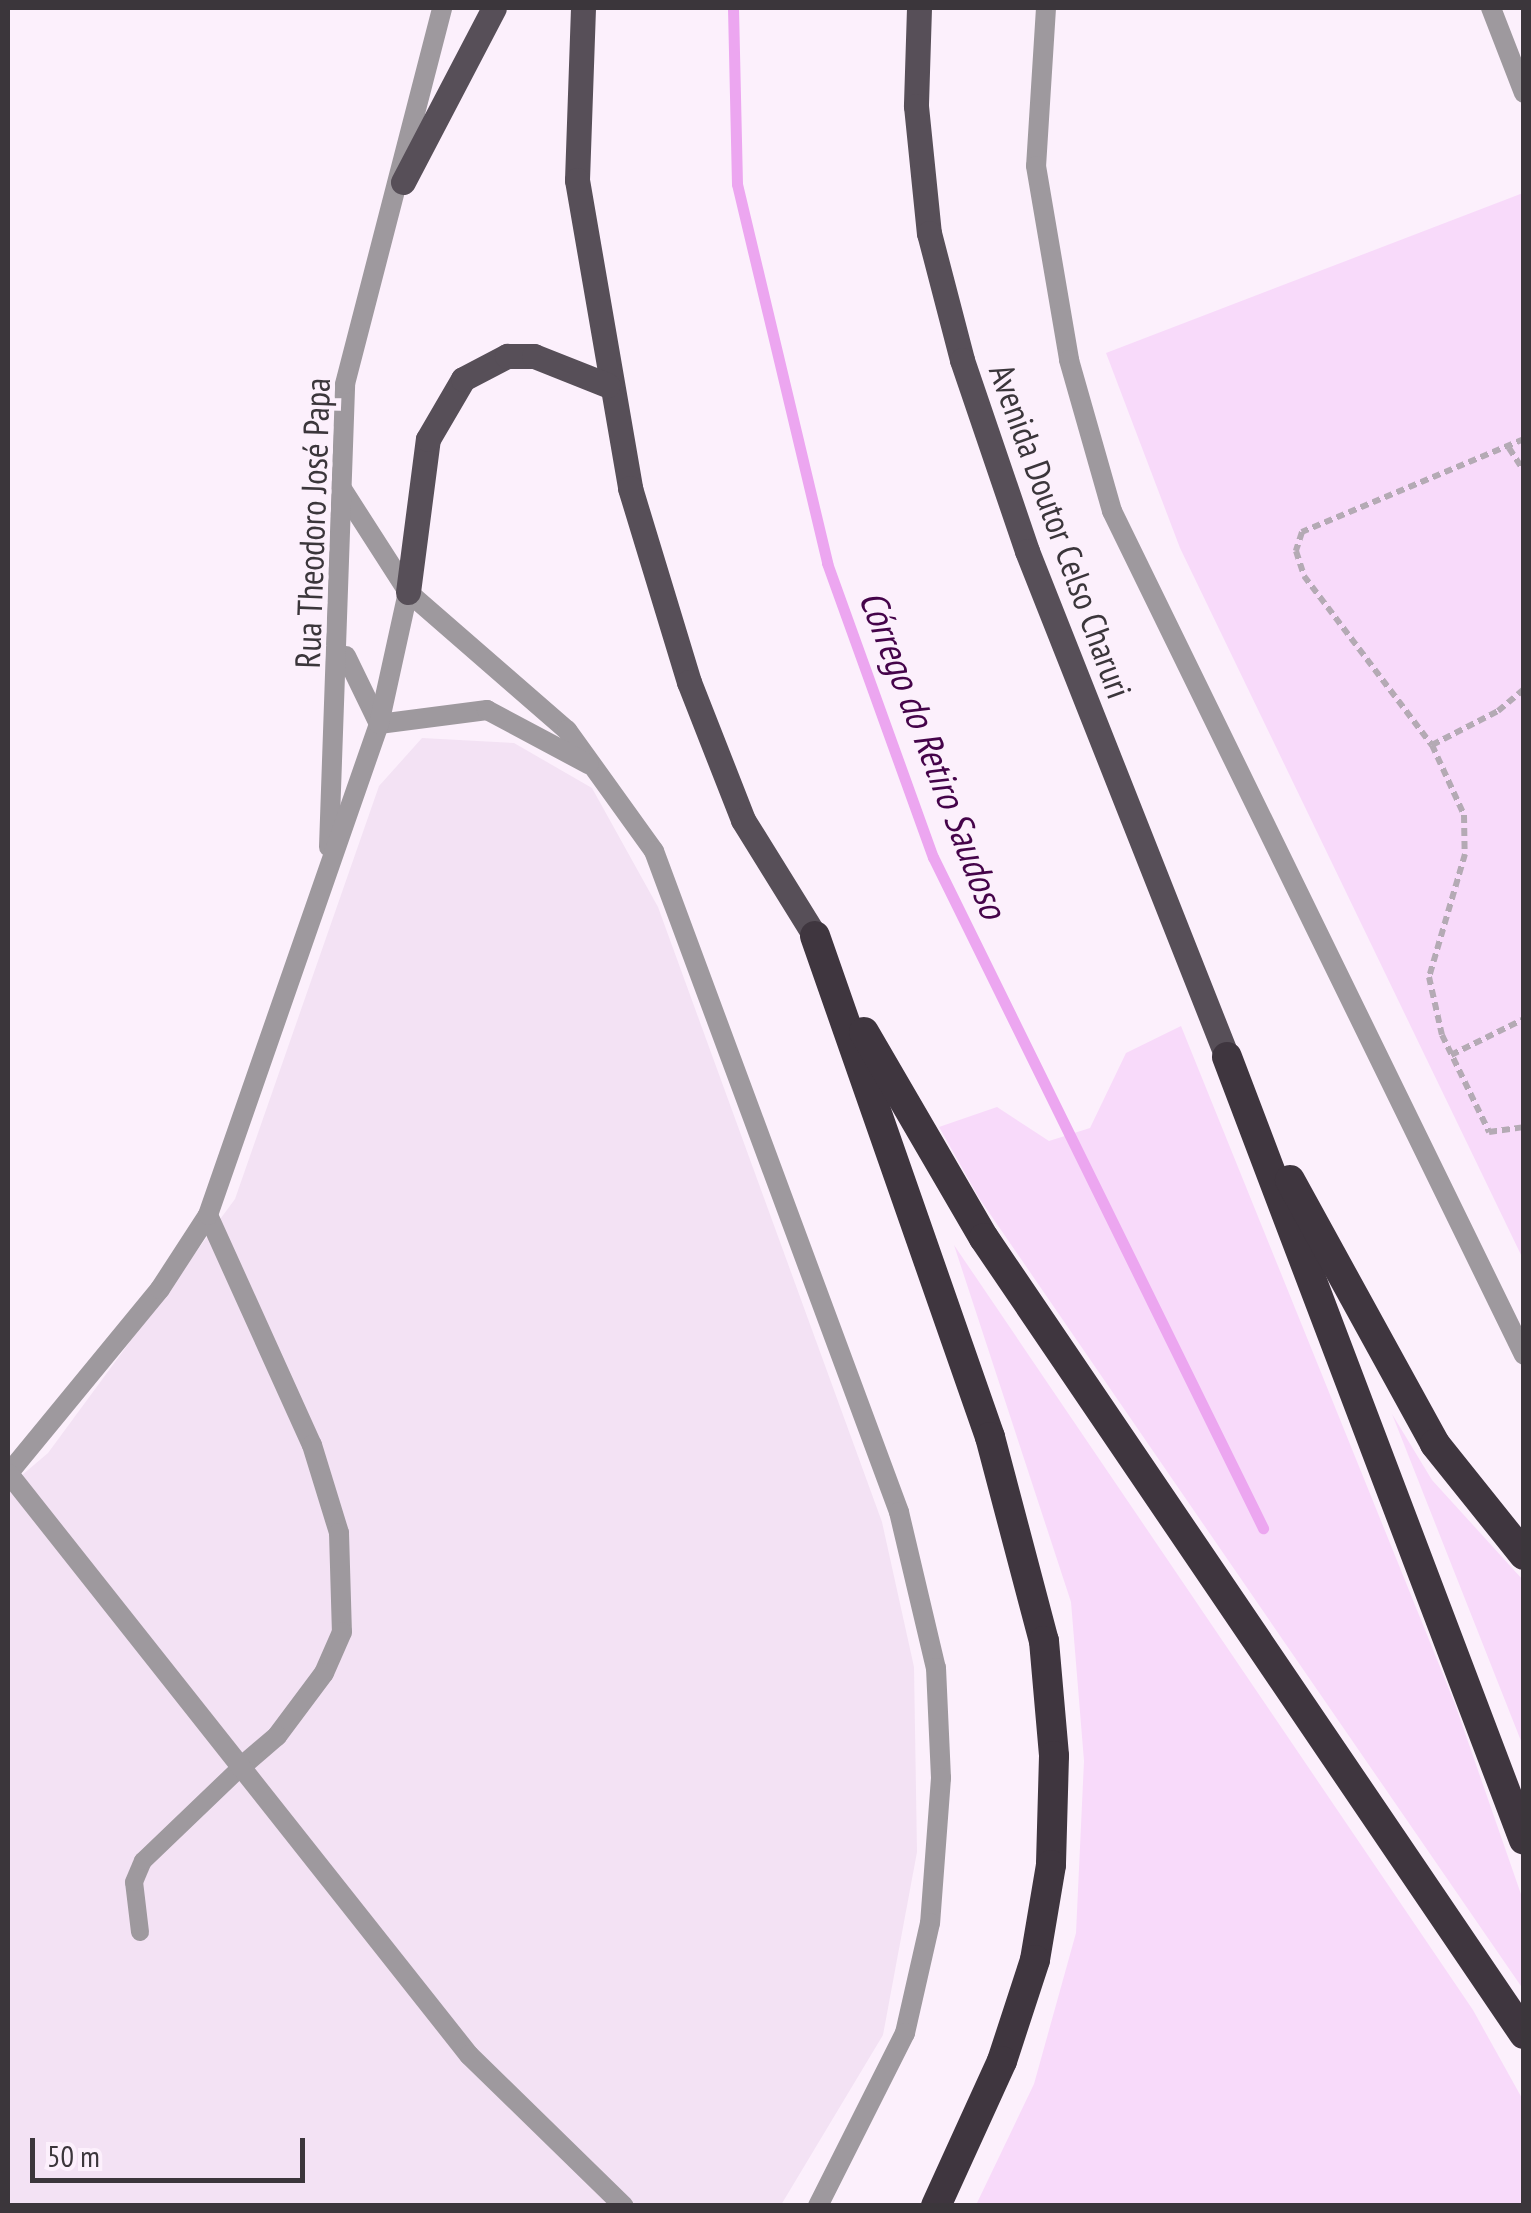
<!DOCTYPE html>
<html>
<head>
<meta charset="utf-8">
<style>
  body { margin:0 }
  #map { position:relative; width:1531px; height:2213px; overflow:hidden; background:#fcf0fc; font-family:"PT Sans Narrow",sans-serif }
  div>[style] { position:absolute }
  .built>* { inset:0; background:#f3e2f4 }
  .green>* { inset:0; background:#f8dafa }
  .stream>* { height:11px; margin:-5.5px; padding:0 5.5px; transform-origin:5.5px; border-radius:5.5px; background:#eca6f0 }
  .path>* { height:6px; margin-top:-3px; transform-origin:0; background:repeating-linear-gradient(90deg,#b4aab4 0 8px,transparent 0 13px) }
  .lane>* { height:18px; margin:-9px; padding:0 9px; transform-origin:9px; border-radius:9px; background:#9e999e }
  .street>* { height:20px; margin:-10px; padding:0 10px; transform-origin:10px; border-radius:10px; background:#9e999e }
  .primary>* { height:25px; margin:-12.5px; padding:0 12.5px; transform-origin:12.5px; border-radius:12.5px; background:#574f58 }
  .highway>* { height:30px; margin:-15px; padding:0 15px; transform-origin:15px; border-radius:15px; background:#3f363f }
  span { translate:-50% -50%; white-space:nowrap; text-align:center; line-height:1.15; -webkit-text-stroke:10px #fcf0fc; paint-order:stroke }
  .street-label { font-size:35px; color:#3b363b }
  .water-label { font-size:38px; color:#45044a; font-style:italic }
  .frame { position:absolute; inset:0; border:10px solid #3b363b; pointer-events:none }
  .scale { position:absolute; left:30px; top:2138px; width:275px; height:45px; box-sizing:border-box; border:5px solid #3b363b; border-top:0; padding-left:12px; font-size:30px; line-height:35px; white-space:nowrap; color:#3b363b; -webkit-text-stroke:8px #fcf0fc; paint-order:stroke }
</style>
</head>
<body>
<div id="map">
  <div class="built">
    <i style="clip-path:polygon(422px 738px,514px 743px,592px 788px,658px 907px,882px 1522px,914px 1667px,917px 1852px,883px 2035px,781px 2205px,8px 2205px,8px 1487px,48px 1453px,235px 1199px,379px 786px)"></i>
  </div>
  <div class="green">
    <i style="clip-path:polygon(1523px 193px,1524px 193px,1523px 1259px,1180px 548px,1106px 353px)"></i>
    <i style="clip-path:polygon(1181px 1026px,1455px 1704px,1523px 1900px,1523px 1989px,979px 1198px,939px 1127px,997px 1107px,1049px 1141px,1090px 1128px,1126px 1053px)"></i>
    <i style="clip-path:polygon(954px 1245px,1473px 2010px,1523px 2100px,1523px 2205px,976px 2205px,1034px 2084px,1076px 1933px,1084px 1761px,1071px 1602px)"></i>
    <i style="clip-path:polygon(1392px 1414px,1432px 1480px,1523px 1580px,1523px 1746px)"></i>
  </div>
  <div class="stream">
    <i style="left:733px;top:8px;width:176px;rotate:88.7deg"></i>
    <i style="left:737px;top:184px;width:390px;rotate:76.6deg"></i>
    <i style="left:827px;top:563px;width:313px;rotate:70.2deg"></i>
    <i style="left:933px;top:857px;width:748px;rotate:63.81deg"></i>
  </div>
  <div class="path">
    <i style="left:1524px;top:439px;width:241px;rotate:157.3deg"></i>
    <i style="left:1302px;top:532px;width:20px;rotate:108deg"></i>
    <i style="left:1296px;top:551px;width:26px;rotate:72deg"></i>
    <i style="left:1304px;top:576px;width:212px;rotate:52.9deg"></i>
    <i style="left:1432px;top:745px;width:77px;rotate:65.4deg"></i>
    <i style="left:1464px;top:815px;width:39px;rotate:89deg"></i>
    <i style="left:1465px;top:854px;width:128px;rotate:106.3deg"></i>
    <i style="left:1429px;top:977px;width:59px;rotate:77.4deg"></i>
    <i style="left:1442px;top:1035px;width:108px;rotate:64.1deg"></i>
    <i style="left:1489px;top:1132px;width:35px;rotate:-8deg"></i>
    <i style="left:1509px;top:448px;width:27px;rotate:57deg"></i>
    <i style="left:1432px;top:745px;width:74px;rotate:-27.3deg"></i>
    <i style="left:1498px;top:711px;width:34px;rotate:-40deg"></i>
    <i style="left:1451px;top:1055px;width:81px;rotate:-26.3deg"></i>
  </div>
  <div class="lane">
    <i style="left:140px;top:1932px;width:50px;rotate:-96.8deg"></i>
    <i style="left:134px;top:1882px;width:23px;rotate:-67deg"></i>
    <i style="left:143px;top:1861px;width:137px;rotate:-43.8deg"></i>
  </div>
  <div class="street">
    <i style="left:1046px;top:8px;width:158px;rotate:93.6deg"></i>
    <i style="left:1036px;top:166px;width:197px;rotate:80.3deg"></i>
    <i style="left:1069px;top:360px;width:157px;rotate:74.1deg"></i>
    <i style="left:1112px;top:511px;width:939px;rotate:63.98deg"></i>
    <i style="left:1491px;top:8px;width:91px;rotate:68.8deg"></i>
    <i style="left:342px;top:489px;width:122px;rotate:57.3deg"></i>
    <i style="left:408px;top:592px;width:211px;rotate:41deg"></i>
    <i style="left:567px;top:730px;width:149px;rotate:54.3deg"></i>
    <i style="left:654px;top:851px;width:705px;rotate:69.66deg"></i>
    <i style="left:899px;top:1512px;width:160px;rotate:76.7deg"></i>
    <i style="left:936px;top:1668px;width:110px;rotate:87.4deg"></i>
    <i style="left:941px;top:1778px;width:145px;rotate:94.3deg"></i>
    <i style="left:930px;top:1923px;width:113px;rotate:102.8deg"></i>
    <i style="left:905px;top:2033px;width:194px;rotate:116.7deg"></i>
    <i style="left:346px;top:656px;width:76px;rotate:64.1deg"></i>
    <i style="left:379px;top:724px;width:109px;rotate:-7.4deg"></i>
    <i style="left:487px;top:710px;width:115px;rotate:28.1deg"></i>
    <i style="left:329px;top:847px;width:463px;rotate:-88deg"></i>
    <i style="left:345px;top:384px;width:388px;rotate:-75.5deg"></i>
    <i style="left:208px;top:1215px;width:252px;rotate:65.7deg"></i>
    <i style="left:312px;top:1445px;width:92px;rotate:72.9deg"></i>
    <i style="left:339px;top:1533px;width:99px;rotate:88.3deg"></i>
    <i style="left:342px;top:1632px;width:45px;rotate:113.7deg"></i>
    <i style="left:324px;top:1673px;width:79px;rotate:126.7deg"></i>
    <i style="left:277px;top:1736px;width:46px;rotate:139.4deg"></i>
    <i style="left:8px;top:1474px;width:239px;rotate:-50.6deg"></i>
    <i style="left:160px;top:1289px;width:88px;rotate:-57deg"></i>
    <i style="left:208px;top:1215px;width:520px;rotate:-70.8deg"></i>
    <i style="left:379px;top:724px;width:135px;rotate:-77.6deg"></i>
    <i style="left:9px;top:1474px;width:741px;rotate:51.63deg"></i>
    <i style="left:469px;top:2055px;width:216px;rotate:44.3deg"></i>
  </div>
  <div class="primary">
    <i style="left:583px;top:8px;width:172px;rotate:92deg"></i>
    <i style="left:577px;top:180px;width:313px;rotate:80.2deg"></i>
    <i style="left:630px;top:488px;width:203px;rotate:73.1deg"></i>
    <i style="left:689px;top:682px;width:148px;rotate:68.6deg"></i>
    <i style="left:743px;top:820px;width:137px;rotate:58.2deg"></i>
    <i style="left:919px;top:8px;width:98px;rotate:91.8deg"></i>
    <i style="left:916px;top:106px;width:128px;rotate:84.2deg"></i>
    <i style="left:929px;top:233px;width:131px;rotate:75.4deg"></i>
    <i style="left:962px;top:360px;width:202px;rotate:71.2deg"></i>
    <i style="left:1027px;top:551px;width:544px;rotate:68.43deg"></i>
    <i style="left:403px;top:182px;width:196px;rotate:-62.4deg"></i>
    <i style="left:408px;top:592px;width:154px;rotate:-82.6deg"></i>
    <i style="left:428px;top:439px;width:69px;rotate:-59.7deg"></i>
    <i style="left:463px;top:379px;width:50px;rotate:-27.6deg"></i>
    <i style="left:507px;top:356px;width:27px"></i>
    <i style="left:534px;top:356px;width:79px;rotate:21.7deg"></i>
  </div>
  <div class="highway">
    <i style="left:815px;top:936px;width:531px;rotate:70.75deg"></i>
    <i style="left:990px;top:1437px;width:211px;rotate:75.2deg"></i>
    <i style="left:1044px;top:1641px;width:115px;rotate:85deg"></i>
    <i style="left:1054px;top:1756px;width:109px;rotate:91.6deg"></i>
    <i style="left:1051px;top:1865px;width:96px;rotate:99.6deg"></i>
    <i style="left:1035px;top:1960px;width:106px;rotate:108.1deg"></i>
    <i style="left:1002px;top:2061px;width:159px;rotate:114.5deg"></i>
    <i style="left:864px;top:1032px;width:238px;rotate:59.8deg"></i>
    <i style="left:984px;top:1238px;width:962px;rotate:55.85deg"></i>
    <i style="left:1227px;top:1057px;width:837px;rotate:69.23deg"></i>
    <i style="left:1290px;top:1180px;width:301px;rotate:61.2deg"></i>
    <i style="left:1435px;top:1444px;width:142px;rotate:51.3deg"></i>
  </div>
  <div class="street-label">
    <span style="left:312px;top:523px;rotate:-88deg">Rua Theodoro José Papa</span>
    <span style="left:1061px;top:531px;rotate:70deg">Avenida Doutor Celso Charuri</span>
  </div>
  <div class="water-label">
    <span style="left:934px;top:754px;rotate:69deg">Córrego do Retiro Saudoso</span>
  </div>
  <div class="frame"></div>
  <div class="scale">50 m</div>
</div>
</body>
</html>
